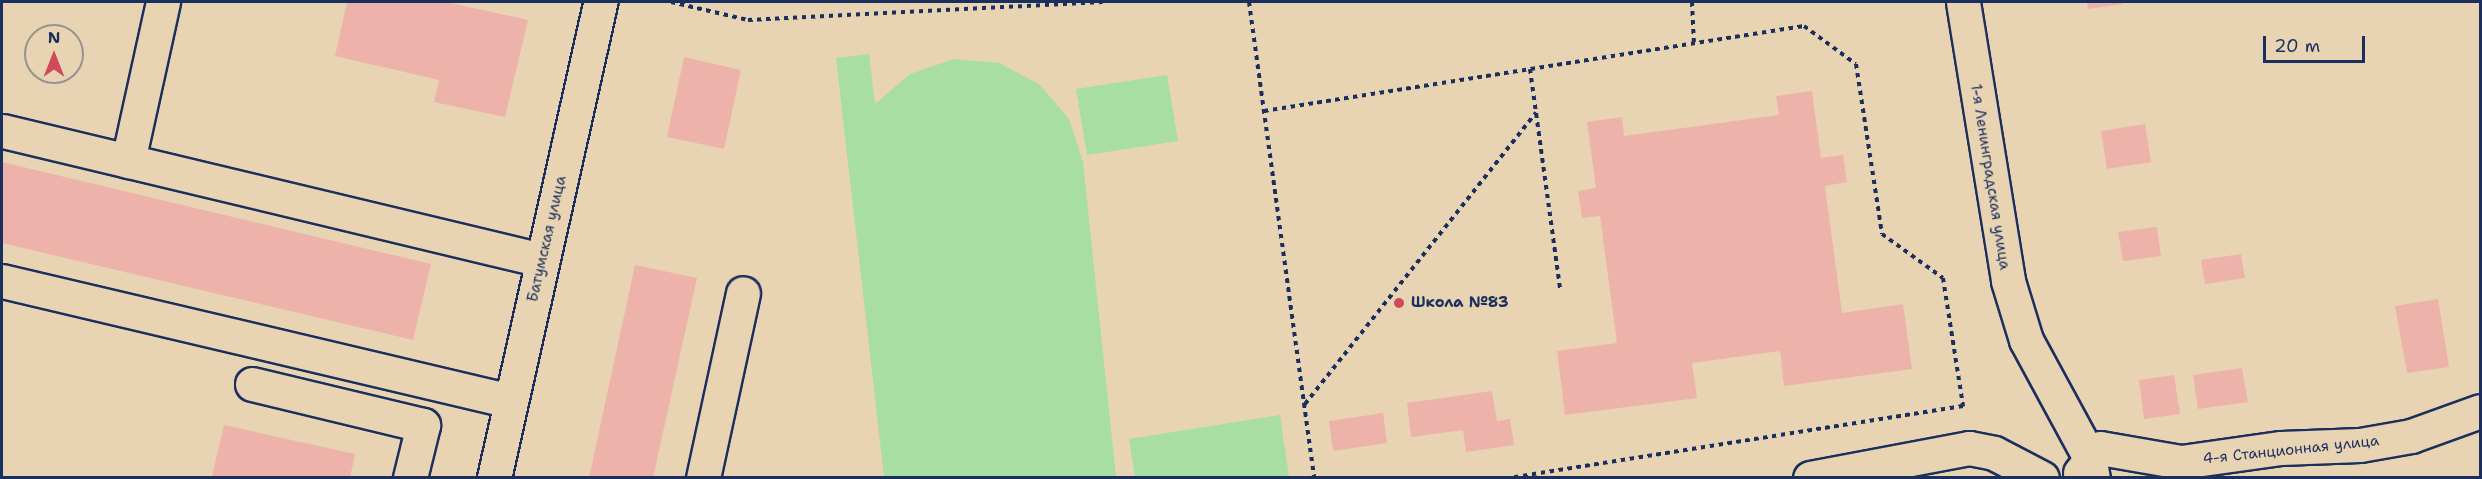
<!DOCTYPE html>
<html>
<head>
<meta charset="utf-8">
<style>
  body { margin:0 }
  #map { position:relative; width:2482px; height:479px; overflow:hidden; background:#e8d4b2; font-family:"Shantell Sans",sans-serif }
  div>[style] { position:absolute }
  .green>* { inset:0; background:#a8dea1 }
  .building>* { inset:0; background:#edb3aa }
  .path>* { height:4px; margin-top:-2px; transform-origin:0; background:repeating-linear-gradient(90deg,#1b2f5e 0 4.5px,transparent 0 9px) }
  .roads { filter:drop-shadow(2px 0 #1b2f5e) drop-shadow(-2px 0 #1b2f5e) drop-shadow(0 2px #1b2f5e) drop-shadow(0 -2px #1b2f5e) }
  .minor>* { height:33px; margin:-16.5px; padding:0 16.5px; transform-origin:16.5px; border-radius:16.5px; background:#e8d4b2 }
  .dots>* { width:16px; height:16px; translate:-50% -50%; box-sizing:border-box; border:3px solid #e8d4b2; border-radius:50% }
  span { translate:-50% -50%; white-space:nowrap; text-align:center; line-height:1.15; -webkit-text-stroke:6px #e8d4b2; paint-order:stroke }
  .street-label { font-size:15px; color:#1b2f5e }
  .poi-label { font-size:15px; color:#1b2f5e; font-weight:700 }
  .left { translate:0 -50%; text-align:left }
  .frame { position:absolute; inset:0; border:3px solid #1b2f5e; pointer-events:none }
  .north { position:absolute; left:24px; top:24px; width:60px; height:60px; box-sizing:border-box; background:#e8d4b2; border:2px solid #969290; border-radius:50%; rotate:0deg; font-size:16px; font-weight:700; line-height:24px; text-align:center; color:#1b2f5e }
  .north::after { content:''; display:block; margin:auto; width:21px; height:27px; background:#d1495b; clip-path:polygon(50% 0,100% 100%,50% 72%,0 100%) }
  .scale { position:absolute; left:2263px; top:36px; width:102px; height:27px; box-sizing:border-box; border:3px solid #1b2f5e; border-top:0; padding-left:8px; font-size:18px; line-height:21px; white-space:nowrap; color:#1b2f5e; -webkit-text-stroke:4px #e8d4b2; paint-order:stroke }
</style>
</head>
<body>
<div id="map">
  <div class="green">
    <i style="clip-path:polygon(869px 54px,875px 104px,910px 74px,954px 59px,999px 63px,1039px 84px,1069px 119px,1083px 162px,1116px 477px,884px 477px,836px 58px)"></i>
    <i style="clip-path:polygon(1167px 75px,1178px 141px,1087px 155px,1076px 89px)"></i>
    <i style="clip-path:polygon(1280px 415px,1289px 477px,1135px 477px,1129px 439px)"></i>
  </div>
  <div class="building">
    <i style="clip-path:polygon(347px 2px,446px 2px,528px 20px,505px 117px,434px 102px,439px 80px,335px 56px)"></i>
    <i style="clip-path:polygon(2087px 2px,2122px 2px,2123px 4px,2088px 9px)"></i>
    <i style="clip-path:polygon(684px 57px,741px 70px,724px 149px,667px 137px)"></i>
    <i style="clip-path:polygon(1812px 91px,1821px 158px,1843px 155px,1847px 182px,1825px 186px,1842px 313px,1903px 304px,1912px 369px,1784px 386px,1780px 351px,1692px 363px,1697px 398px,1565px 415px,1557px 351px,1617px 343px,1600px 216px,1582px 218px,1578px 191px,1596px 188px,1587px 122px,1622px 117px,1624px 136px,1779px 115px,1776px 96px)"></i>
    <i style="clip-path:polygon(2145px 124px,2151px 162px,2107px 169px,2101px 131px)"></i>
    <i style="clip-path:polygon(2px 162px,431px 264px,413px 340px,2px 243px)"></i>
    <i style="clip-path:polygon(2157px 227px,2161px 256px,2123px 261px,2118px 232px)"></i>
    <i style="clip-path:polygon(2241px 254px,2245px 278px,2205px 284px,2201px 260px)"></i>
    <i style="clip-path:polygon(635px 265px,697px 278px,653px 478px,589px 478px)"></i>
    <i style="clip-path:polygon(2438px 299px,2449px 367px,2407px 373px,2395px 306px)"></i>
    <i style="clip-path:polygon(2242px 368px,2248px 402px,2198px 409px,2193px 375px)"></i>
    <i style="clip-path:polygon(2174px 375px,2180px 414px,2144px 419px,2139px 380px)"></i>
    <i style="clip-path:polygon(1492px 391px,1497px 421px,1510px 419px,1514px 445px,1466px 452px,1463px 430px,1411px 437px,1407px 403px)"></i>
    <i style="clip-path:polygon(1383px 413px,1387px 443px,1333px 451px,1329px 421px)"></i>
    <i style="clip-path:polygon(224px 425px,355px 454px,350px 478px,212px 476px)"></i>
  </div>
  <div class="path">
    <i style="left:671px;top:2px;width:79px;rotate:13.2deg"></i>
    <i style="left:748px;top:20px;width:355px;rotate:-2.9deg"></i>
    <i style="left:1249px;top:2px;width:480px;rotate:82.2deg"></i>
    <i style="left:1692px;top:2px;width:42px;rotate:87.3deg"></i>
    <i style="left:1530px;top:69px;width:221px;rotate:82.2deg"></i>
    <i style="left:1264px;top:111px;width:547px;rotate:-8.95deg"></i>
    <i style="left:1804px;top:26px;width:64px;rotate:36.2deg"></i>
    <i style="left:1856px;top:64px;width:172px;rotate:81.3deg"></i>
    <i style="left:1882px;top:234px;width:75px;rotate:35.8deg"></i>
    <i style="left:1943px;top:278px;width:130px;rotate:81.1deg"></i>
    <i style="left:1963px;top:406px;width:463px;rotate:171deg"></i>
    <i style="left:1305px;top:404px;width:372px;rotate:-51.6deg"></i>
  </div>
  <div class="roads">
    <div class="minor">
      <i style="left:1963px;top:2px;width:283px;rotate:80.8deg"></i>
      <i style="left:2008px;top:281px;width:62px;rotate:73deg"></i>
      <i style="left:2026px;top:340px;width:132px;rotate:61.5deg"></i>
      <i style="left:2089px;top:456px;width:22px;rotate:80deg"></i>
      <i style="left:3px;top:131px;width:554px;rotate:13.46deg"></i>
      <i style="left:128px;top:161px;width:163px;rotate:-77.6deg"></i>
      <i style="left:2px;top:281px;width:523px;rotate:13.27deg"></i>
      <i style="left:252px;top:384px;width:176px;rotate:13.5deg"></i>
      <i style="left:423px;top:425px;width:55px;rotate:103.8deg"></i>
      <i style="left:2080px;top:473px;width:32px;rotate:-51deg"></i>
      <i style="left:2100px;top:448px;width:82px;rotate:9.8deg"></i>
      <i style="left:2181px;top:462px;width:101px;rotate:-8deg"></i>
      <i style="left:2281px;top:448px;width:79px;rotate:-2.2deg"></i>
      <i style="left:2360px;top:445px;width:52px;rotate:-10deg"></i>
      <i style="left:2411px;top:436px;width:73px;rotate:-19.9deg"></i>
      <i style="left:494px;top:478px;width:488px;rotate:-77.4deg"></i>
      <i style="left:703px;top:478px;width:189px;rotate:-77.8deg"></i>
      <i style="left:1810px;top:478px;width:162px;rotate:-10.7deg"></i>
      <i style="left:1969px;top:448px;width:25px;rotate:11deg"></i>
      <i style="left:1994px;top:453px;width:54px;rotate:27.5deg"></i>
    </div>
  </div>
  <div class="dots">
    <i style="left:1399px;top:303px;background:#d1495b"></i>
  </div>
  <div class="street-label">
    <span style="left:1990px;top:177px;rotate:81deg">1-я Ленинградская улица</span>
    <span style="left:547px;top:239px;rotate:-77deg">Батумская улица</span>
    <span style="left:2291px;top:450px;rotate:-6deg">4-я Станционная улица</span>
  </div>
  <div class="poi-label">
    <span class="left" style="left:1411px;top:303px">Школа №83</span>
  </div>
  <div class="frame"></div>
  <div class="north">N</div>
  <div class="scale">20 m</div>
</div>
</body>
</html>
